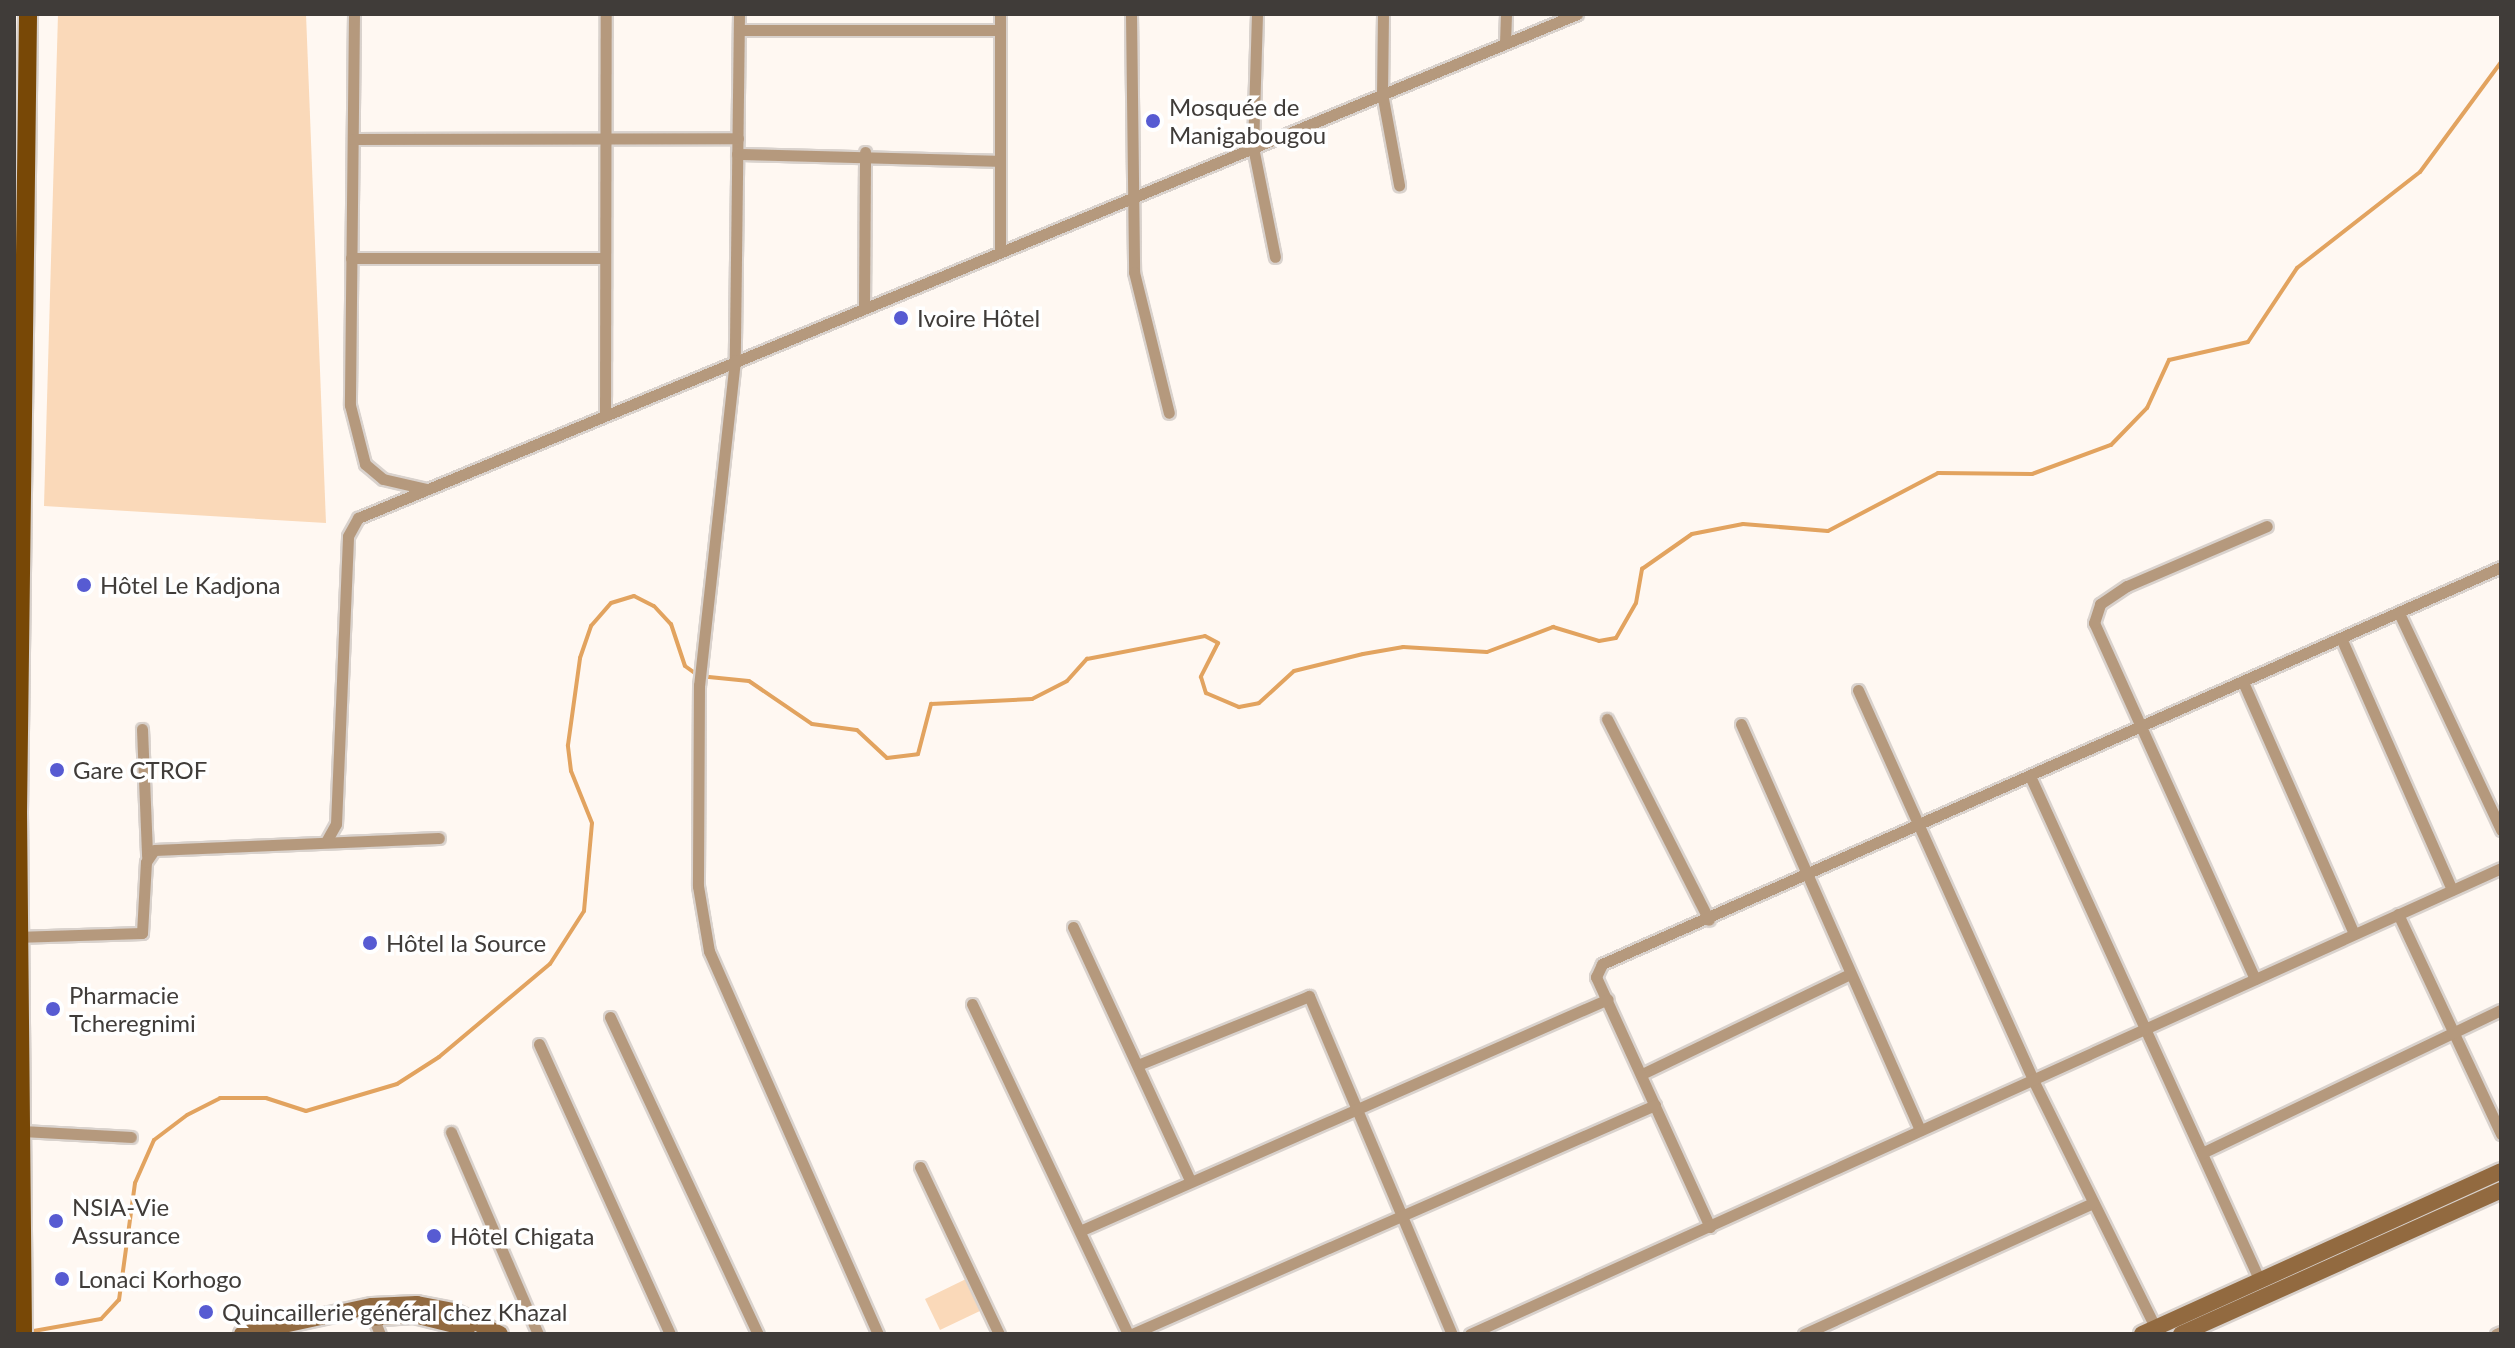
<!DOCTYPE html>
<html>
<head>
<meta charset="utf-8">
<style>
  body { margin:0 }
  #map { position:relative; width:2515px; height:1348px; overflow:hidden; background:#fff8f2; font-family:Lato,sans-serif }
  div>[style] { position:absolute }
  .green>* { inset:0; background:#fad9b9 }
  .stream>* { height:4px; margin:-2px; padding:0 2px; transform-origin:2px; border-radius:2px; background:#e2a35f }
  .roads { filter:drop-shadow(2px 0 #d9d2cd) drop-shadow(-2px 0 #d9d2cd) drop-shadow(0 2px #d9d2cd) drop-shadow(0 -2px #d9d2cd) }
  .street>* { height:11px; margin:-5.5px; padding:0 5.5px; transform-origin:5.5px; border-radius:5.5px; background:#b5997d }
  .secondary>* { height:16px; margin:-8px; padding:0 8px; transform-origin:8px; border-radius:8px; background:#926a40 }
  .primary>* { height:18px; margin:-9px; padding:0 9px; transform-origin:9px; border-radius:9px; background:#784806 }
  .dots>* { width:22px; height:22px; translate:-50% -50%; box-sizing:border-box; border:4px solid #fff; border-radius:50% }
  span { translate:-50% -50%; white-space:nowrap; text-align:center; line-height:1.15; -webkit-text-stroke:7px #fff; paint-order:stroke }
  .poi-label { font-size:24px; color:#403c39 }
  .left { translate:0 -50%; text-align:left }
  .frame { position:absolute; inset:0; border:16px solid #403c39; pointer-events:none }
</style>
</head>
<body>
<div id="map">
  <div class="green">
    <i style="clip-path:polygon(58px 14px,306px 14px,326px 523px,44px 506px)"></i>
    <i style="clip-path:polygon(966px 1279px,982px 1310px,940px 1330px,925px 1299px)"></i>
  </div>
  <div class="stream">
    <i style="left:28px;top:1332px;width:74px;rotate:-10.1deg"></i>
    <i style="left:101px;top:1319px;width:26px;rotate:-47deg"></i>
    <i style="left:119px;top:1300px;width:118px;rotate:-82.2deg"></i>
    <i style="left:135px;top:1183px;width:47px;rotate:-66.2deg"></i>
    <i style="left:154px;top:1140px;width:41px;rotate:-37.1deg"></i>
    <i style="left:187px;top:1115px;width:37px;rotate:-27deg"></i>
    <i style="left:220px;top:1098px;width:46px"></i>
    <i style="left:266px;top:1098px;width:42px;rotate:18deg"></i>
    <i style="left:306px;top:1111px;width:95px;rotate:-16.5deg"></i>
    <i style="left:397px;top:1084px;width:50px;rotate:-32.7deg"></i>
    <i style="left:439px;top:1057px;width:145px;rotate:-40deg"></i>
    <i style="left:550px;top:964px;width:63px;rotate:-57.3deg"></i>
    <i style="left:584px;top:911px;width:88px;rotate:-84.8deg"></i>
    <i style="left:592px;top:823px;width:56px;rotate:-112deg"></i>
    <i style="left:571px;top:771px;width:26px;rotate:-97deg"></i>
    <i style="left:568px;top:745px;width:88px;rotate:-82.1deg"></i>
    <i style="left:580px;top:658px;width:34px;rotate:-71deg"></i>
    <i style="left:591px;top:626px;width:30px;rotate:-49deg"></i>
    <i style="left:611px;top:603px;width:24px;rotate:-17deg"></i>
    <i style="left:634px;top:596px;width:22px;rotate:27deg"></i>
    <i style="left:654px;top:606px;width:25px;rotate:47deg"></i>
    <i style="left:671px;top:624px;width:44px;rotate:71.6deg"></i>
    <i style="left:685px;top:666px;width:17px;rotate:36deg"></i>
    <i style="left:699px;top:676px;width:50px;rotate:5.7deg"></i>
    <i style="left:749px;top:681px;width:76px;rotate:34.3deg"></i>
    <i style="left:812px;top:724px;width:45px;rotate:7.6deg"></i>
    <i style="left:857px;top:730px;width:41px;rotate:43deg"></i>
    <i style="left:887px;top:758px;width:31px;rotate:-7deg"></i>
    <i style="left:918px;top:754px;width:52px;rotate:-75.4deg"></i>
    <i style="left:931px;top:704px;width:101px;rotate:-2.8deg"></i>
    <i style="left:1032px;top:699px;width:39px;rotate:-27deg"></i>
    <i style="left:1067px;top:681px;width:30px;rotate:-48deg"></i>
    <i style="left:1087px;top:659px;width:120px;rotate:-11deg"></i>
    <i style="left:1205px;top:636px;width:15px;rotate:28deg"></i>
    <i style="left:1218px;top:643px;width:38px;rotate:117deg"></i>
    <i style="left:1201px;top:677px;width:17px;rotate:73deg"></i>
    <i style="left:1206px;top:693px;width:36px;rotate:23deg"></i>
    <i style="left:1239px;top:707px;width:20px;rotate:-11deg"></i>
    <i style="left:1259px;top:703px;width:47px;rotate:-42.4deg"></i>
    <i style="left:1294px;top:671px;width:71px;rotate:-13.8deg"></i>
    <i style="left:1363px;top:654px;width:41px;rotate:-9.9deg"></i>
    <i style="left:1403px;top:647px;width:84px;rotate:3.4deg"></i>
    <i style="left:1487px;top:652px;width:71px;rotate:-20.7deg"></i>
    <i style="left:1553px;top:627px;width:48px;rotate:16.9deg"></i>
    <i style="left:1599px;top:641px;width:17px;rotate:-10deg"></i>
    <i style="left:1616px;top:638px;width:40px;rotate:-60.3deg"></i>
    <i style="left:1636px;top:603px;width:35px;rotate:-80deg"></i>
    <i style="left:1642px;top:569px;width:61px;rotate:-35deg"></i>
    <i style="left:1692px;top:534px;width:52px;rotate:-11.1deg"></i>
    <i style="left:1743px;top:524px;width:85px;rotate:4.7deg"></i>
    <i style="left:1828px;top:531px;width:124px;rotate:-27.8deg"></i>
    <i style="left:1938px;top:473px;width:94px;rotate:0.6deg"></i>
    <i style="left:2032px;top:474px;width:84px;rotate:-20.2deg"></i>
    <i style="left:2111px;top:445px;width:52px;rotate:-45.8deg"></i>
    <i style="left:2147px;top:408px;width:53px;rotate:-65.4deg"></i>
    <i style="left:2169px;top:360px;width:81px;rotate:-12.8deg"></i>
    <i style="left:2248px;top:342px;width:89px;rotate:-56.5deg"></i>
    <i style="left:2297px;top:268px;width:156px;rotate:-38deg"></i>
    <i style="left:2420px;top:172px;width:137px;rotate:-53.6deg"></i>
  </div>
  <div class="roads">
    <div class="street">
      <i style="left:354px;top:14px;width:391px;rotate:90.6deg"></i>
      <i style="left:350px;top:405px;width:61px;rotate:75.7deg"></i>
      <i style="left:365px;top:464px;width:23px;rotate:40deg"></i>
      <i style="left:383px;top:479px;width:44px;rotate:13.1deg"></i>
      <i style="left:739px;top:14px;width:346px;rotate:90.7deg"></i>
      <i style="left:735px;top:360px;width:327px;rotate:96.3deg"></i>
      <i style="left:699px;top:685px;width:201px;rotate:90.3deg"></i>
      <i style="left:698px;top:886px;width:66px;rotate:80.4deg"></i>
      <i style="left:709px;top:951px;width:419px;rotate:66.2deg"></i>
      <i style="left:1131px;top:14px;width:258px;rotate:89.3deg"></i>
      <i style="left:1134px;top:272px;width:145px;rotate:76.1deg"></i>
      <i style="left:1257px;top:14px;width:133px;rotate:91.7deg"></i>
      <i style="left:1253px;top:147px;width:112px;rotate:78.7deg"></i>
      <i style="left:1383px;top:14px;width:79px;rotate:90.7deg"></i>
      <i style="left:1382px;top:93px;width:94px;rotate:79.5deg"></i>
      <i style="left:739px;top:30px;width:261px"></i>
      <i style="left:1505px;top:43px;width:29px;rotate:-88deg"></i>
      <i style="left:354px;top:139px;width:384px;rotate:-0.1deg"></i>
      <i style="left:737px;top:154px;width:262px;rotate:1.5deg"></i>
      <i style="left:1000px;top:250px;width:236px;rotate:-90deg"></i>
      <i style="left:351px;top:258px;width:252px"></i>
      <i style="left:864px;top:306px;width:154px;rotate:-89.6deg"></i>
      <i style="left:605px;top:414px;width:400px;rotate:-89.9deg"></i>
      <i style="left:2399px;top:613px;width:240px;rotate:64.8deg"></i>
      <i style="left:2341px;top:638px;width:275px;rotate:66.2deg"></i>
      <i style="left:2243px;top:682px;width:275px;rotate:66.2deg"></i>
      <i style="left:1858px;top:690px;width:427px;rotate:65.8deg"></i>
      <i style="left:2033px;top:1080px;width:280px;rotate:63.7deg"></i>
      <i style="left:1607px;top:719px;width:225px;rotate:63.1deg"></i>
      <i style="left:1741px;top:724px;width:444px;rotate:66.2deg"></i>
      <i style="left:142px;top:729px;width:127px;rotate:87.7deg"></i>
      <i style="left:2030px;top:776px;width:553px;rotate:65.52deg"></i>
      <i style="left:327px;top:840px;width:18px;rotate:-61deg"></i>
      <i style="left:336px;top:824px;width:288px;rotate:-87.6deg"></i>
      <i style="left:348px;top:536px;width:21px;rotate:-61deg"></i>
      <i style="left:358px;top:518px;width:1319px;rotate:-22.46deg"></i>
      <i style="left:2398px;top:914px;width:243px;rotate:64.9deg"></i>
      <i style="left:1073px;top:927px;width:279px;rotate:65.2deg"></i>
      <i style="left:15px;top:937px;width:127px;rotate:-1.8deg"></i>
      <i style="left:142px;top:933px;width:71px;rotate:-86.8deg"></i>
      <i style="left:146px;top:862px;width:14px;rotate:-56deg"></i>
      <i style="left:154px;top:850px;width:285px;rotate:-2.4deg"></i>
      <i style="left:2255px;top:979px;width:391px;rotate:-114.3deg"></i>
      <i style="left:2094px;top:623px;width:20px;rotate:-72deg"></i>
      <i style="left:2100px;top:604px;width:32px;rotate:-34deg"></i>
      <i style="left:2127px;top:586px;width:152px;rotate:-23.2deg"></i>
      <i style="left:972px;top:1004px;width:365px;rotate:64.7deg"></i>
      <i style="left:610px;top:1017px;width:350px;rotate:65deg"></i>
      <i style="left:539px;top:1044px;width:318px;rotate:65.7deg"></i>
      <i style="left:1140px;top:1064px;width:182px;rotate:-21.9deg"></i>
      <i style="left:1309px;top:996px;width:367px;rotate:67.1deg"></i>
      <i style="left:1642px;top:1074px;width:231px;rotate:-25.7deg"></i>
      <i style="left:23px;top:1131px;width:108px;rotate:3.2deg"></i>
      <i style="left:451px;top:1132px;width:220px;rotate:66.7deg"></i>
      <i style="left:2202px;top:1153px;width:331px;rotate:-25.6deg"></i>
      <i style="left:920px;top:1167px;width:185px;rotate:64.7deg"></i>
      <i style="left:1710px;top:1227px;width:275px;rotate:-114.5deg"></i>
      <i style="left:1596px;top:977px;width:14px;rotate:-65deg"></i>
      <i style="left:1602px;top:964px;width:983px;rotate:-23.83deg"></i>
      <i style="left:1082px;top:1230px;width:574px;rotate:-23.71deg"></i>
      <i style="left:373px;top:1317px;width:18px;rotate:68deg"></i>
      <i style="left:1132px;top:1334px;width:571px;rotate:-23.65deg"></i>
      <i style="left:1470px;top:1334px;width:1131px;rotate:-24.32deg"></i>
      <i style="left:1804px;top:1334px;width:317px;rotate:-24.4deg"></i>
      <i style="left:2496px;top:1334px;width:5px;rotate:-22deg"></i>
    </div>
    <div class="secondary">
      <i style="left:368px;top:1318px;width:46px;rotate:-3.7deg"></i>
      <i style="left:414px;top:1315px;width:55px;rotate:13.8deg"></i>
      <i style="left:242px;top:1334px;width:133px;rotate:-12.2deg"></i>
      <i style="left:372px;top:1306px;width:45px;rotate:-2.5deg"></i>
      <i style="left:417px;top:1304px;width:36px;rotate:11deg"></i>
      <i style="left:452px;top:1311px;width:53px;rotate:25.6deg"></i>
      <i style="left:2142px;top:1334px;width:394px;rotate:-24.4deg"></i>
      <i style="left:2181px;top:1334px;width:351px;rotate:-24.2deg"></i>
    </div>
    <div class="primary">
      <i style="left:23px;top:1334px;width:522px;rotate:-90.55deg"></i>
      <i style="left:18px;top:812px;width:798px;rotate:-89.28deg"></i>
    </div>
  </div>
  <div class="dots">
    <i style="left:1153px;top:121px;background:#575bd2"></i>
    <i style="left:901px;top:318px;background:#575bd2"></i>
    <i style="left:84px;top:585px;background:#575bd2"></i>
    <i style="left:57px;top:770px;background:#575bd2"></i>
    <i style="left:370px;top:943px;background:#575bd2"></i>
    <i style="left:53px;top:1009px;background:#575bd2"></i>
    <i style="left:56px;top:1221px;background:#575bd2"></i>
    <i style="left:434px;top:1236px;background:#575bd2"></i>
    <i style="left:62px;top:1279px;background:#575bd2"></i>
    <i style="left:206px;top:1312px;background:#575bd2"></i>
  </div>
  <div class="poi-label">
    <span class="left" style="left:1169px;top:121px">Mosquée de<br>Manigabougou</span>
    <span class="left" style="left:917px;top:318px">Ivoire Hôtel</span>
    <span class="left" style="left:100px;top:585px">Hôtel Le Kadjona</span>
    <span class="left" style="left:73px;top:770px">Gare CTROF</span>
    <span class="left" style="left:386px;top:943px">Hôtel la Source</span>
    <span class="left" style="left:69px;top:1009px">Pharmacie<br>Tcheregnimi</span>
    <span class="left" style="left:72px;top:1221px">NSIA-Vie<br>Assurance</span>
    <span class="left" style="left:450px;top:1236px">Hôtel Chigata</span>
    <span class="left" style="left:78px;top:1279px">Lonaci Korhogo</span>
    <span class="left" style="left:222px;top:1312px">Quincaillerie général chez Khazal</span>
  </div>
  <div class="frame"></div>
</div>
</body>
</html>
